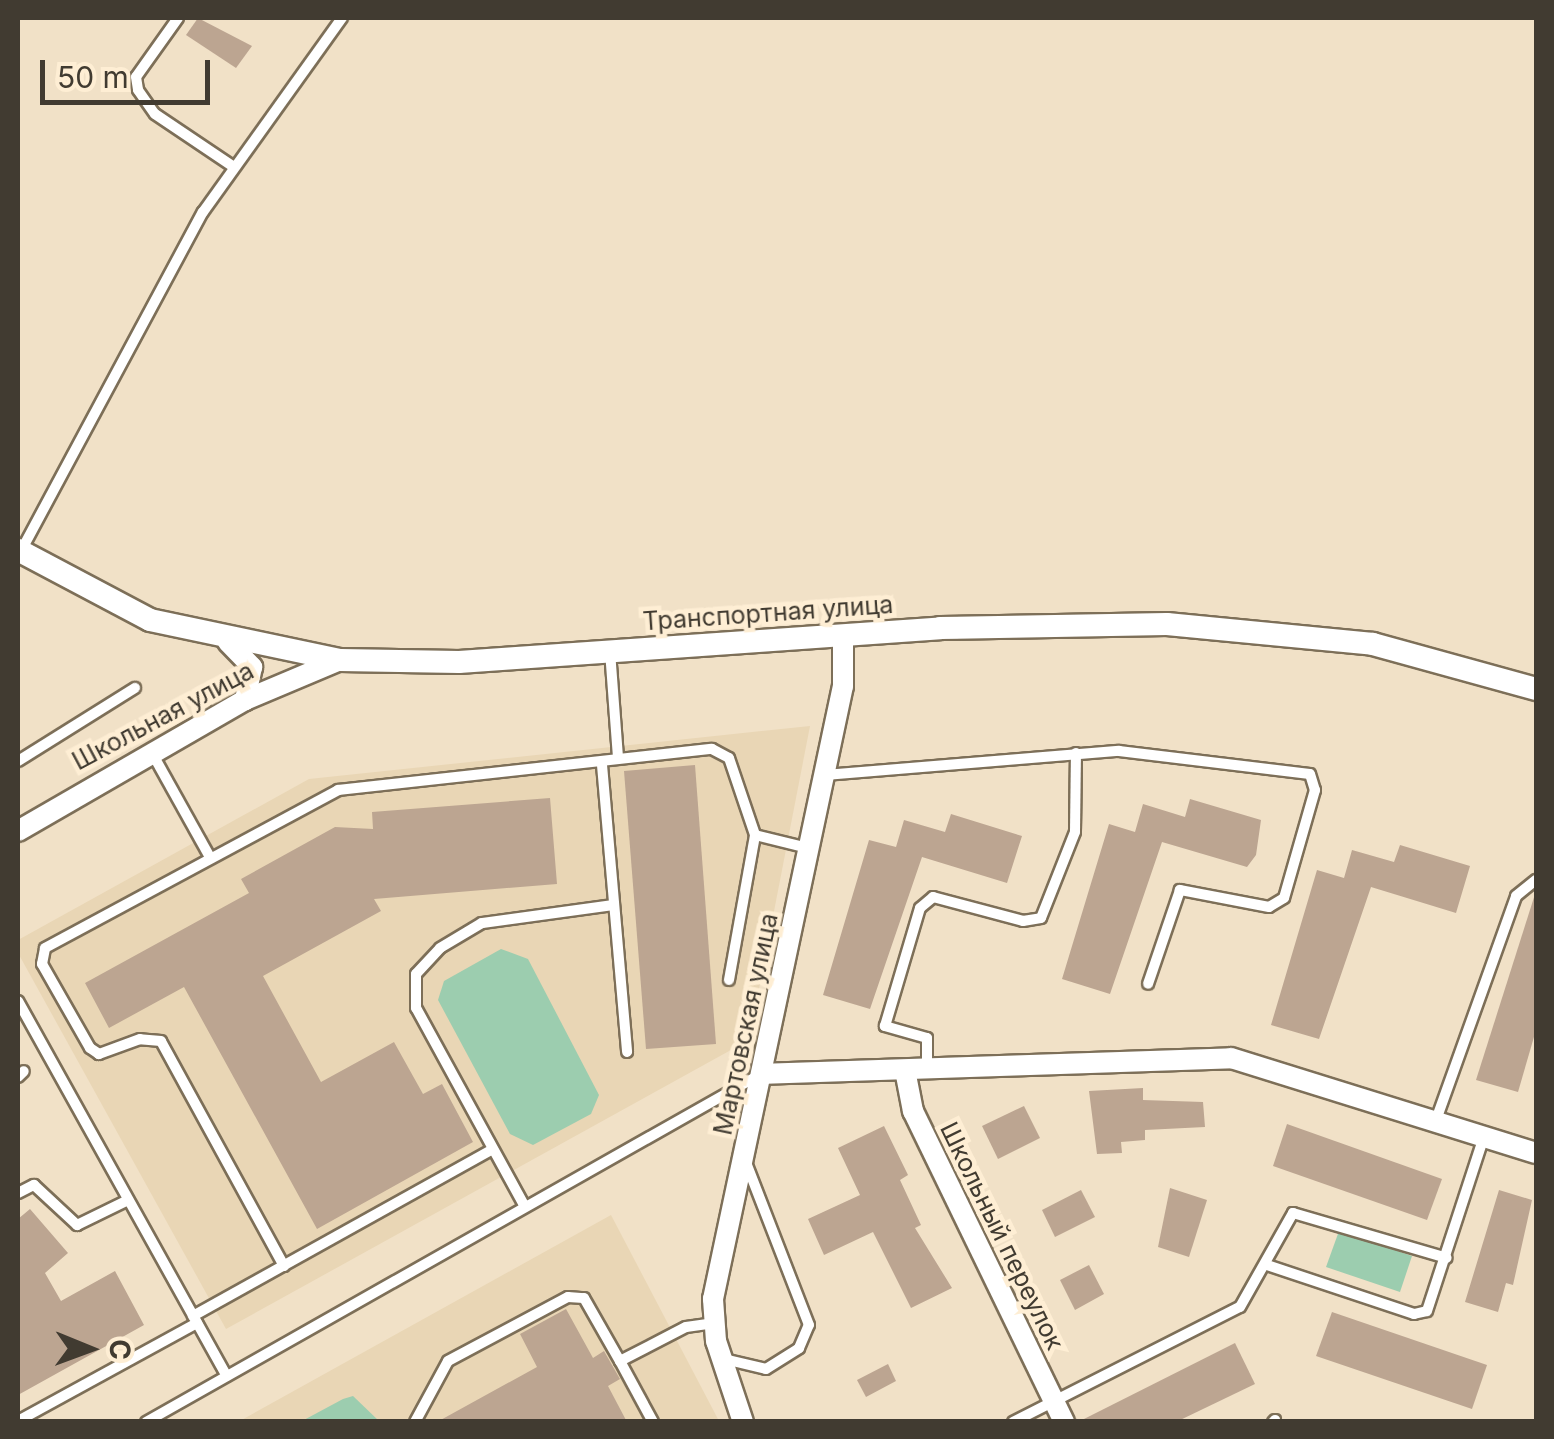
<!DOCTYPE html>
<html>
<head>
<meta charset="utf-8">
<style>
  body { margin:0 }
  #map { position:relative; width:1554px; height:1439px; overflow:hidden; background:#f1e1c7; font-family:Inter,sans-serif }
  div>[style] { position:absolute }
  .built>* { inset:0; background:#e9d6b5 }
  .green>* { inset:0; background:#9ccdaf }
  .building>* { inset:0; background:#bca591 }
  .roads { filter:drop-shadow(2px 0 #7d6f58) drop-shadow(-2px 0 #7d6f58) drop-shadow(0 2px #7d6f58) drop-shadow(0 -2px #7d6f58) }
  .service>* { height:10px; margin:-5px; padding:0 5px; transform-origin:5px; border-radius:5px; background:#fff }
  .minor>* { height:20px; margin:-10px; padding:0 10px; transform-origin:10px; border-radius:10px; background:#fff }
  .tertiary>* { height:22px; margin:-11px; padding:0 11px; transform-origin:11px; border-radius:11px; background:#fff }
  span { translate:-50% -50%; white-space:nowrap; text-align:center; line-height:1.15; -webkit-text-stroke:9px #feeed4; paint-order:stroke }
  .street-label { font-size:25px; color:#413b31 }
  .frame { position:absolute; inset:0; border:20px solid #413b31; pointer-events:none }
  .north { position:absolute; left:40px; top:1299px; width:100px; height:100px; -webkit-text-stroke:8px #feeed4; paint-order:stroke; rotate:91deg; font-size:28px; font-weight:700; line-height:40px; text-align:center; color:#413b31 }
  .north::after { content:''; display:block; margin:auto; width:35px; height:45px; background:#413b31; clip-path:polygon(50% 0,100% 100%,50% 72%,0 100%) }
  .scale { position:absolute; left:40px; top:60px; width:170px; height:45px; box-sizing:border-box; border:5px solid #413b31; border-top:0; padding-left:12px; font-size:30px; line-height:35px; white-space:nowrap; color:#413b31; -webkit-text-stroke:8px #feeed4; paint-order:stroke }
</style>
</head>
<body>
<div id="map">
  <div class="built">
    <i style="clip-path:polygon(810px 726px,749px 1040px,226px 1329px,18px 953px,18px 940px,309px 779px)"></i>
    <i style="clip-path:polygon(611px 1215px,719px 1421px,238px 1422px)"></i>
  </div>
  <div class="green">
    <i style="clip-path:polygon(501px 949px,528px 959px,599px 1095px,591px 1114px,533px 1145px,510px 1134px,438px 1000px,444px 981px)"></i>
    <i style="clip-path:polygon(1339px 1231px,1412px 1256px,1400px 1292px,1326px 1267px)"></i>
    <i style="clip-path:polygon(353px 1396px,379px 1421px,302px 1421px,343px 1399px)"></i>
  </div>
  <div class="building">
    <i style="clip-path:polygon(198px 18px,252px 46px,236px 68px,186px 35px)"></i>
    <i style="clip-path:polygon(695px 765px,716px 1044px,646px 1049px,624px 771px)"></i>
    <i style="clip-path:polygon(550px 798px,557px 884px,374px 899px,381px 911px,263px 976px,321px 1082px,394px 1042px,423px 1094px,442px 1084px,473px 1142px,317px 1229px,184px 987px,109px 1028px,85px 983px,249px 893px,241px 879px,335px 827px,373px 829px,372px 812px)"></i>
    <i style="clip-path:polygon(1190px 799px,1261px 820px,1256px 855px,1247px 867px,1162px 842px,1110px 994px,1062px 979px,1109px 824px,1135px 832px,1143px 804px,1185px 817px)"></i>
    <i style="clip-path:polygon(951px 814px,1022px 836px,1007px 883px,922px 857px,870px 1009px,823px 995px,869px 840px,896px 847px,904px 820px,945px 832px)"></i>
    <i style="clip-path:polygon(1400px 845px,1470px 866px,1456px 913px,1371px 887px,1319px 1039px,1271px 1025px,1317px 870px,1344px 878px,1352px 850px,1394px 862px)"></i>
    <i style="clip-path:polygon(1536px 891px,1536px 1030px,1518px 1092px,1476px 1080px)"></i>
    <i style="clip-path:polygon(1143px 1088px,1143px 1100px,1203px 1102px,1205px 1127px,1145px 1130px,1145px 1140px,1121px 1142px,1122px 1153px,1097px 1154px,1089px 1091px)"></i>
    <i style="clip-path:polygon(1024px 1106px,1040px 1138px,998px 1159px,982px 1126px)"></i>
    <i style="clip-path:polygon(1287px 1124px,1442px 1179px,1427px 1220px,1273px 1166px)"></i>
    <i style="clip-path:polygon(884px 1126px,908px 1175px,900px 1180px,921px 1225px,915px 1228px,952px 1288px,911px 1308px,873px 1232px,824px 1255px,808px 1219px,860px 1195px,838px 1148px)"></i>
    <i style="clip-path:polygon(1170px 1188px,1207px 1200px,1189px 1257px,1158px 1247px)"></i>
    <i style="clip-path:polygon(1081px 1190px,1095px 1217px,1055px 1237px,1042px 1210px)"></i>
    <i style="clip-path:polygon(1499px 1190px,1532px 1200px,1513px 1285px,1506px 1283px,1498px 1312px,1465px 1302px)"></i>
    <i style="clip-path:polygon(30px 1209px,68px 1253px,45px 1273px,61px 1301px,115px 1271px,144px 1325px,18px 1395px,18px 1219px)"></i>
    <i style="clip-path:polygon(1089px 1265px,1104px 1294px,1075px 1310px,1060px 1280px)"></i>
    <i style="clip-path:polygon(566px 1309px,593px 1358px,604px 1351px,620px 1379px,608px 1386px,627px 1422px,437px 1422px,537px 1367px,520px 1334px)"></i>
    <i style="clip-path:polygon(1332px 1312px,1487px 1365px,1472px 1409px,1316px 1356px)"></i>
    <i style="clip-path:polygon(1235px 1343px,1255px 1384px,1176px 1422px,1078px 1422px)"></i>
    <i style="clip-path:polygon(888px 1364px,896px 1381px,866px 1397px,857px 1380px)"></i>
  </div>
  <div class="roads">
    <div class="service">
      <i style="left:178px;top:18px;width:72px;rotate:125.4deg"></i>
      <i style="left:136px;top:77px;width:13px;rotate:81deg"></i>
      <i style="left:138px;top:90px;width:29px;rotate:55deg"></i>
      <i style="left:155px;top:114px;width:95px;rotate:33.9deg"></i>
      <i style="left:21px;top:551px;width:385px;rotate:-61.8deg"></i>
      <i style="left:203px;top:212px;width:239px;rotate:-54.4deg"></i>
      <i style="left:610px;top:651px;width:106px;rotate:85.7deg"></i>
      <i style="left:152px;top:753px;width:119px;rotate:60.9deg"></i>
      <i style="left:18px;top:761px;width:138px;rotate:-32deg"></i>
      <i style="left:602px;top:765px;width:288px;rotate:85deg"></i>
      <i style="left:825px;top:775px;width:295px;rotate:-4.7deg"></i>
      <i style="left:1119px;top:751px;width:192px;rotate:6.9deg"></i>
      <i style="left:1310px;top:774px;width:17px;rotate:73deg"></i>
      <i style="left:1315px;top:790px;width:112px;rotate:106deg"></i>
      <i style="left:1284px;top:898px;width:17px;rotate:149deg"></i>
      <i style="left:1269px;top:907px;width:91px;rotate:-169.2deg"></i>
      <i style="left:1180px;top:890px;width:99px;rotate:108.8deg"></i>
      <i style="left:729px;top:980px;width:147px;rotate:-79.8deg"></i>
      <i style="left:18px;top:1001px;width:429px;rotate:60.9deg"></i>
      <i style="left:927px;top:1069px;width:31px;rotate:-90deg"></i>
      <i style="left:927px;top:1038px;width:44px;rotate:-164.1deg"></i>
      <i style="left:885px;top:1026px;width:123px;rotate:-73.5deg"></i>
      <i style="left:920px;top:908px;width:17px;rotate:-40deg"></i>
      <i style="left:933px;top:897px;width:93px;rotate:14.9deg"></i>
      <i style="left:1023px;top:921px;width:18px;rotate:-9deg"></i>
      <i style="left:1041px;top:918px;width:92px;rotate:-68.4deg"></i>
      <i style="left:1075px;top:832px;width:79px;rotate:-89.3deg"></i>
      <i style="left:18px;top:1077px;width:8px;rotate:-45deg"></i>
      <i style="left:1436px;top:1120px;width:238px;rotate:-70.3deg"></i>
      <i style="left:1516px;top:896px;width:26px;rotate:-39deg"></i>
      <i style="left:18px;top:1193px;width:18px;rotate:-27deg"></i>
      <i style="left:34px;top:1185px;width:59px;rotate:42.9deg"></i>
      <i style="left:77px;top:1225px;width:57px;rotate:-26.1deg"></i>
      <i style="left:524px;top:1205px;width:225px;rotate:-118.7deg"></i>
      <i style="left:416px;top:1008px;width:34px;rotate:-90deg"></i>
      <i style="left:416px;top:974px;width:35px;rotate:-47deg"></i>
      <i style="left:440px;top:948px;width:49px;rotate:-30.8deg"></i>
      <i style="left:482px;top:923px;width:133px;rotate:-7.8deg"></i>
      <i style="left:1267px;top:1265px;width:155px;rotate:18.4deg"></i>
      <i style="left:1414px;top:1314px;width:13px;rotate:-13deg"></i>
      <i style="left:1427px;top:1311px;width:183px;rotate:-71.9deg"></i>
      <i style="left:284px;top:1266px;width:256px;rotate:-118.7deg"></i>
      <i style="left:161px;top:1041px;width:21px;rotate:-175deg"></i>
      <i style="left:140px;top:1039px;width:44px;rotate:159.9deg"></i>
      <i style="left:99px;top:1054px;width:11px;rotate:-146deg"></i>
      <i style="left:90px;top:1048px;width:97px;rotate:-119.7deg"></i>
      <i style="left:42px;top:964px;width:16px;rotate:-79deg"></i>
      <i style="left:45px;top:948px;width:333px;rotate:-28.3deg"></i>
      <i style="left:338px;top:790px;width:376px;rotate:-6.3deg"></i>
      <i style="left:712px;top:749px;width:19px;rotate:28deg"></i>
      <i style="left:729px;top:758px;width:81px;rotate:71.3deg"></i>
      <i style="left:755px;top:835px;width:55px;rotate:13.8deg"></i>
      <i style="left:193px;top:1316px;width:343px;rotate:-29.1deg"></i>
      <i style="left:724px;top:1359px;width:43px;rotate:13.4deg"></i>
      <i style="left:766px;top:1369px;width:39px;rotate:-32deg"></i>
      <i style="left:799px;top:1348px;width:25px;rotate:-67deg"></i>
      <i style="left:809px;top:1325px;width:172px;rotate:-111.2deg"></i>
      <i style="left:18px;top:1421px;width:204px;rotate:-28.7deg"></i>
      <i style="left:146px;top:1422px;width:704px;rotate:-29.51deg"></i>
      <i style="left:415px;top:1422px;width:69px;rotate:-61.6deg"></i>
      <i style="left:448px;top:1361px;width:136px;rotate:-28.1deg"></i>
      <i style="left:568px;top:1297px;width:16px;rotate:4deg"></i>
      <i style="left:584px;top:1298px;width:73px;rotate:60.3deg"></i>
      <i style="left:653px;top:1422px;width:69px;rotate:-118.4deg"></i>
      <i style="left:620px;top:1361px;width:74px;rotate:-27.3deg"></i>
      <i style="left:686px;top:1327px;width:27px;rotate:-8deg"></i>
      <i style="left:1013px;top:1422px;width:254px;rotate:-26.9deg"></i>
      <i style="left:1240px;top:1307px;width:108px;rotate:-60.6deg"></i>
      <i style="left:1293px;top:1213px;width:160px;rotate:16.3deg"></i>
      <i style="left:1273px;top:1422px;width:3px;rotate:-45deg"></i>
    </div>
    <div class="minor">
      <i style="left:228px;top:642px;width:35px;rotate:46deg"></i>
      <i style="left:252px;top:667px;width:34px;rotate:102deg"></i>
      <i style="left:18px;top:831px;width:262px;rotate:-30deg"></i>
      <i style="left:245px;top:700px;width:103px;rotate:-22.8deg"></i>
      <i style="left:905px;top:1070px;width:42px;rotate:79deg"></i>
      <i style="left:913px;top:1111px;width:346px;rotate:64.1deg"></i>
      <i style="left:761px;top:1074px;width:470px;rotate:-1.9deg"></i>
      <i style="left:1231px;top:1058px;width:319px;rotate:17.3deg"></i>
      <i style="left:743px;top:1422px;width:85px;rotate:-108.4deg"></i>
      <i style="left:716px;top:1341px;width:42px;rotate:-94.1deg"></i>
      <i style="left:713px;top:1299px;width:627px;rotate:-78.03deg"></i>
      <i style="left:843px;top:686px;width:51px;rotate:-90deg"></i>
    </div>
    <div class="tertiary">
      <i style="left:18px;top:550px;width:149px;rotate:27.9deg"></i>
      <i style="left:150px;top:620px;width:194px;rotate:11.9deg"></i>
      <i style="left:340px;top:660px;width:119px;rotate:1deg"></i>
      <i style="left:459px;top:662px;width:482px;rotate:-4deg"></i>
      <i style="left:940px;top:628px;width:227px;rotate:-1deg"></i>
      <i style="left:1167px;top:624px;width:207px;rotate:5.5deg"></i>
      <i style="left:1373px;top:644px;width:169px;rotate:15.4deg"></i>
    </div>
  </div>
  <div class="street-label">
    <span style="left:768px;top:613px;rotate:-4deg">Транспортная улица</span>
    <span style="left:163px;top:716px;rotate:-28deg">Школьная улица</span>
    <span style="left:746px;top:1024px;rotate:-78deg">Мартовская улица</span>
    <span style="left:1002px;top:1236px;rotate:64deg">Школьный переулок</span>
  </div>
  <div class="frame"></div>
  <div class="north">С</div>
  <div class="scale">50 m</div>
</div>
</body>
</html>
